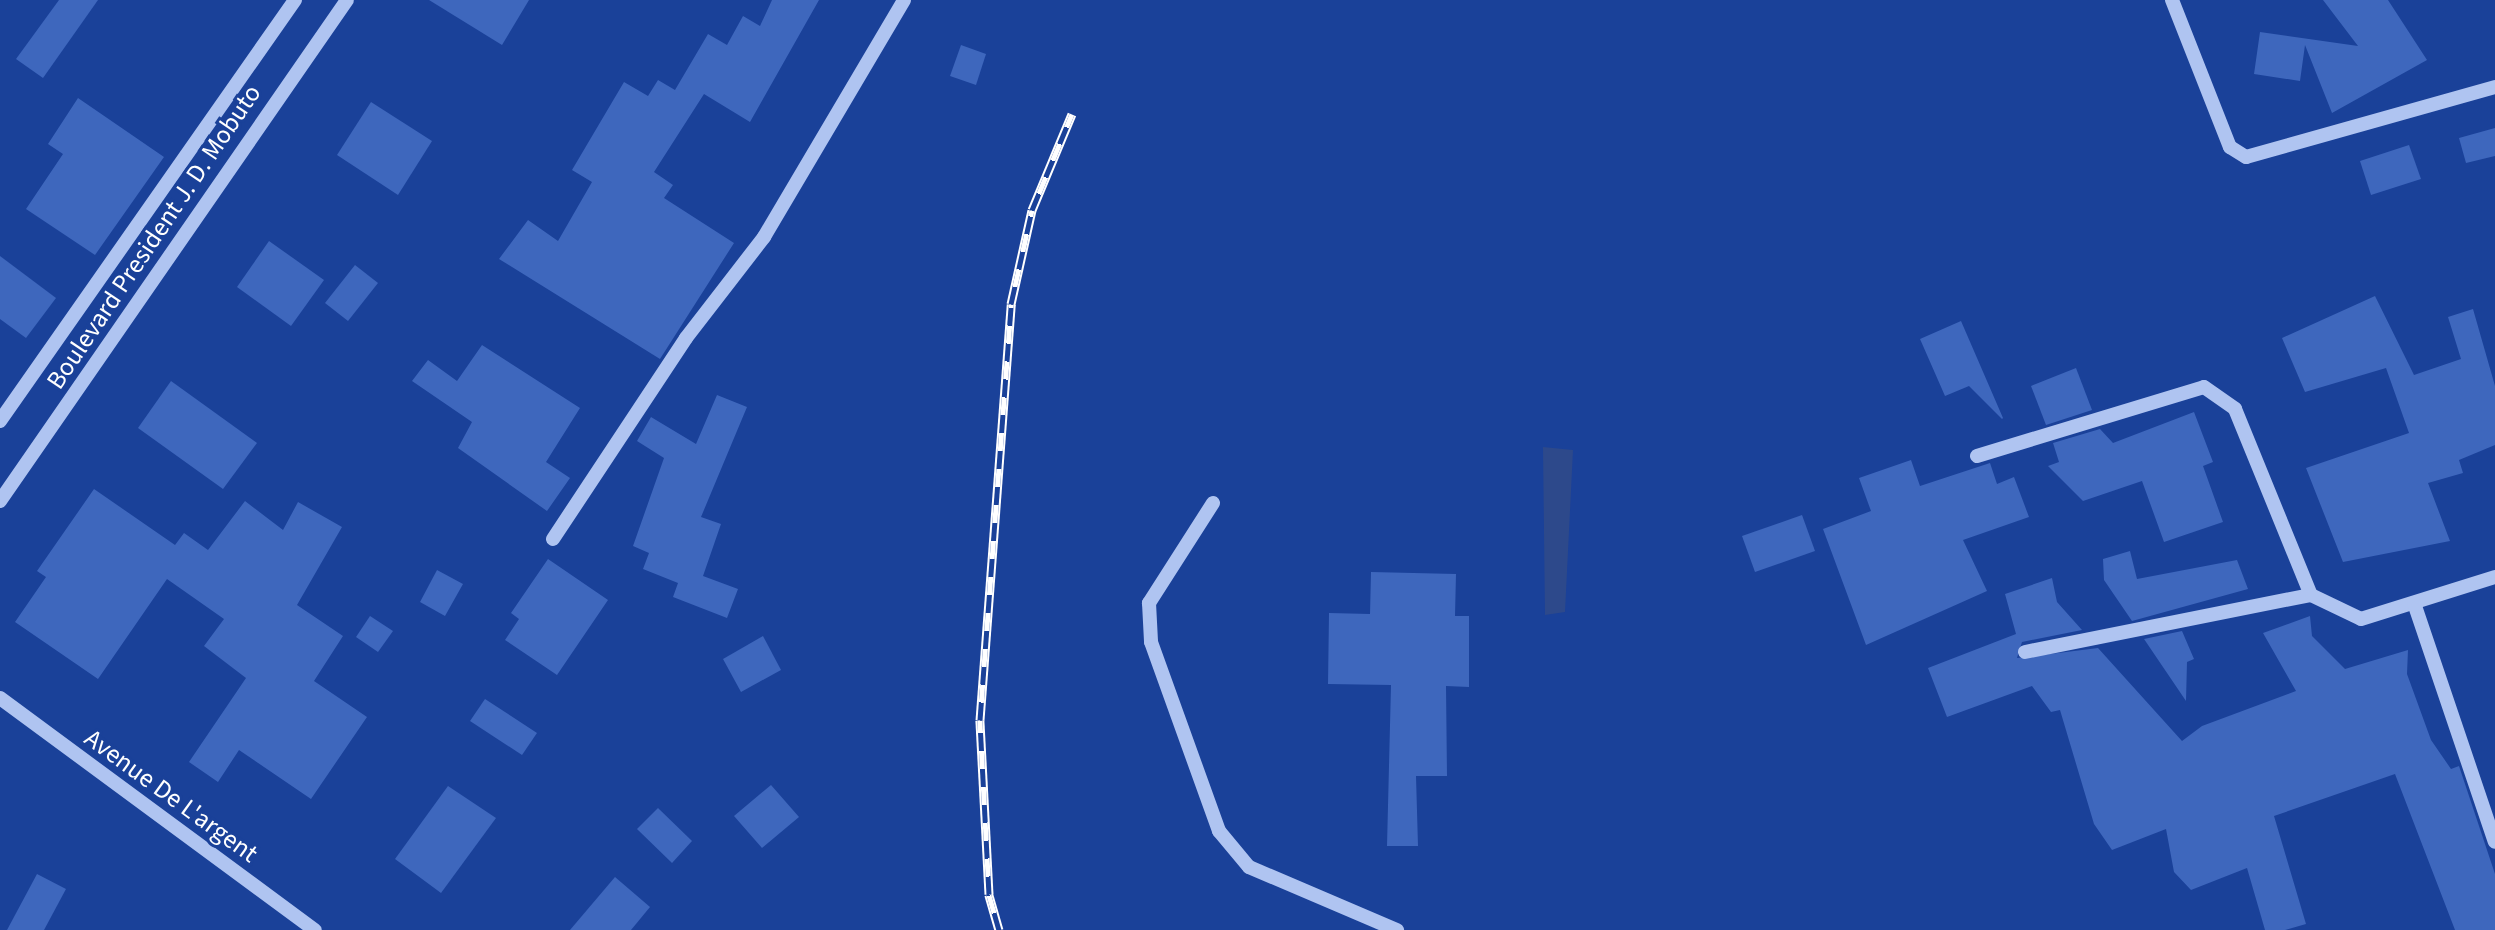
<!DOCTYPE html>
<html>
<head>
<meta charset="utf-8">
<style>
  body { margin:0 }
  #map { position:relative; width:2495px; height:930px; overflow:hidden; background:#1a4199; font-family:"Source Sans 3",sans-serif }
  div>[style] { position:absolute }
  .water>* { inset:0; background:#2d498b }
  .building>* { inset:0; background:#3e67bd }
  .minor>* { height:14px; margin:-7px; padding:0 7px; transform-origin:7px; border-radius:7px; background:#afc4f1 }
  .rail>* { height:9px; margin-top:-4.5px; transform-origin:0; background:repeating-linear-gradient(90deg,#1a4199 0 18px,#fff 0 36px); box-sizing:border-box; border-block:2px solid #fff }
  span { translate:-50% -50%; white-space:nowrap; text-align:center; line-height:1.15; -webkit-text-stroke:6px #1a4199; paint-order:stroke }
  .street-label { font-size:26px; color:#fff }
</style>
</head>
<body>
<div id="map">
  <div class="water">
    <i style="clip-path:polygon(1543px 447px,1573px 450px,1565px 612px,1545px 615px)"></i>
  </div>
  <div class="building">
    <i style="clip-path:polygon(59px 0,98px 0,43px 78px,16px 59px)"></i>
    <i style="clip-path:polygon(429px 0,529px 0,502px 45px)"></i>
    <i style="clip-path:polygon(772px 0,819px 0,750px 122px,704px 94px,654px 172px,673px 185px,664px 198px,734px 243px,660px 359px,499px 259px,528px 220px,558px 241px,592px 182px,572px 170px,624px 82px,648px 96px,658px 80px,675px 90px,708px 34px,727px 45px,743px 16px,760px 26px)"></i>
    <i style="clip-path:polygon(2323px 0,2388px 0,2427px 60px,2332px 113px,2305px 45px,2300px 81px,2254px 74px,2260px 32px,2358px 46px)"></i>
    <i style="clip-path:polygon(961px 45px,986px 54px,976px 85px,950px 76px)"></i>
    <i style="clip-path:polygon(78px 98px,164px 157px,95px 255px,26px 209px,63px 154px,48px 144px)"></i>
    <i style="clip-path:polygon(371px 102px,432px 141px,398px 195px,337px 155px)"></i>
    <i style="clip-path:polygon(2495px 128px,2495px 156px,2466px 163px,2459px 138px)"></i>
    <i style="clip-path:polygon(2409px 145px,2421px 179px,2371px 195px,2360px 161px)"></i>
    <i style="clip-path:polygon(269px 241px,324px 280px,291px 326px,237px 287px)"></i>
    <i style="clip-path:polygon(0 256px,56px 298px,26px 338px,0 319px)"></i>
    <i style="clip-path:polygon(355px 265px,378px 283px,348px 321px,325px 303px)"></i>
    <i style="clip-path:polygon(2375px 296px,2414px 375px,2461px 359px,2448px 317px,2473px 309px,2495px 386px,2495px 445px,2459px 460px,2463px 473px,2428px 483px,2450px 541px,2343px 562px,2306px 468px,2409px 433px,2386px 368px,2305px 392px,2282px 338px)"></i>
    <i style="clip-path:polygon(1961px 321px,2003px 418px,2002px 419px,1969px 386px,1945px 396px,1920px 339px)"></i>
    <i style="clip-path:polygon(482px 345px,580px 408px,546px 462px,570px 478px,547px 511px,458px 448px,472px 422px,412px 381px,428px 360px,457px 381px)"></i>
    <i style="clip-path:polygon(2076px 368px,2092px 410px,2046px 425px,2031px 386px)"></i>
    <i style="clip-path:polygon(171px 381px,257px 443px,223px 489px,138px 428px)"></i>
    <i style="clip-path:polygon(717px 395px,747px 407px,701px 517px,721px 524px,703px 576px,738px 589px,727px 618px,673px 597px,678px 583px,643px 569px,649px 553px,633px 546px,664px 458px,637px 441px,651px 417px,696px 444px)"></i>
    <i style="clip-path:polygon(2194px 412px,2213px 462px,2203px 466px,2223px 522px,2164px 542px,2142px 481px,2083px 501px,2048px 466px,2059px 462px,2053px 443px,2100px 429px,2113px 443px)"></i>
    <i style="clip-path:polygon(1911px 460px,1920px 486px,1990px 463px,1997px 484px,2014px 477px,2029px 517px,1963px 540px,1987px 591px,1866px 645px,1823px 529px,1871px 511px,1859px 478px)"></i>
    <i style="clip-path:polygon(94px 489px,175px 545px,184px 533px,208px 550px,245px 501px,283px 530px,298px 502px,342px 527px,297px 605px,343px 636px,314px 681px,367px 717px,311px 799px,239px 750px,218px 782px,189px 762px,246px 678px,204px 646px,224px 619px,167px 579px,98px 679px,15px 622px,46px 577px,37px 571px)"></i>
    <i style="clip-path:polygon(1802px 515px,1815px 551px,1755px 572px,1742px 536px)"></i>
    <i style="clip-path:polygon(2130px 551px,2137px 579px,2237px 560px,2248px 589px,2132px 621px,2104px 580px,2103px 559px)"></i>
    <i style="clip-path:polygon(548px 559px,608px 600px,557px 675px,505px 640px,519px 619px,511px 613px)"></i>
    <i style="clip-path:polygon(437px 570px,463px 584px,445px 616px,420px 602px)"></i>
    <i style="clip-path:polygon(1371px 572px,1456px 574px,1455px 616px,1469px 616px,1469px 687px,1446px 686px,1447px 776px,1416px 776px,1418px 846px,1387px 846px,1391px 685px,1328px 684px,1329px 613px,1370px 614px)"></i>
    <i style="clip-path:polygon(2052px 578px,2057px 602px,2082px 630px,2022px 642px,2017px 658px,2098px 648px,2182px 741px,2202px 726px,2296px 691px,2263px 633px,2310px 616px,2312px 636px,2345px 669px,2408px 650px,2407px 674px,2431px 740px,2451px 769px,2459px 766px,2495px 874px,2495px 930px,2455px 930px,2395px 774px,2274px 816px,2306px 924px,2285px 930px,2265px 930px,2247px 868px,2191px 890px,2174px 872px,2166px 829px,2112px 850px,2094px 824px,2060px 710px,2051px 712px,2032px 686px,1947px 717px,1928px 668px,2016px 634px,2005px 594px)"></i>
    <i style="clip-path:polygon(370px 616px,393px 631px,378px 652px,356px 637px)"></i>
    <i style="clip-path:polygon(2182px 631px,2194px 659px,2187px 662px,2186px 701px,2144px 639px)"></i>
    <i style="clip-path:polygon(763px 636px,781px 670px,741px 692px,723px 659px)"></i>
    <i style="clip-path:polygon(485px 699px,537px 733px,522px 755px,470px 721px)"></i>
    <i style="clip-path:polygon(771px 785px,799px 817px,762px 848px,734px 816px)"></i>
    <i style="clip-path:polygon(448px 786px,496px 818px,441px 893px,395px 859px)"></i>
    <i style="clip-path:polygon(658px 808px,692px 841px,672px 863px,637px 829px)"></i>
    <i style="clip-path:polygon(37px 874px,66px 889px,44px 930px,7px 930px)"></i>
    <i style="clip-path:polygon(615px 877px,650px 907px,631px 930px,570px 930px)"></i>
  </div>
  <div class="minor">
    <i style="left:2172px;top:0;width:158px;rotate:68.5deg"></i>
    <i style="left:2230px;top:147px;width:19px;rotate:32deg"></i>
    <i style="left:2246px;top:157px;width:259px;rotate:-15.7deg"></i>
    <i style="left:0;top:421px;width:514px;rotate:-54.98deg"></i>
    <i style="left:1977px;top:456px;width:237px;rotate:-16.9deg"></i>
    <i style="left:2204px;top:387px;width:38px;rotate:35deg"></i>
    <i style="left:2235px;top:409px;width:201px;rotate:67.8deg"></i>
    <i style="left:2311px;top:595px;width:55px;rotate:25.6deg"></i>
    <i style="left:2361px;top:619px;width:140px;rotate:-17.4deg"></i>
    <i style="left:0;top:501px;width:609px;rotate:-55.29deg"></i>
    <i style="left:1213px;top:503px;width:119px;rotate:122.6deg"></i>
    <i style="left:1149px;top:603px;width:39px;rotate:87deg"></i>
    <i style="left:1151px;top:642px;width:201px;rotate:70.2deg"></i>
    <i style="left:1219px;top:831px;width:47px;rotate:50.2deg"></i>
    <i style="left:1249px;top:867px;width:161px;rotate:23.1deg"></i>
    <i style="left:553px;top:539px;width:241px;rotate:-56.5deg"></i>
    <i style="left:686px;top:338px;width:128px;rotate:-52.3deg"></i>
    <i style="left:764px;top:237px;width:275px;rotate:-59.4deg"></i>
    <i style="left:2414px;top:603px;width:252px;rotate:71.3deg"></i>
    <i style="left:2025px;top:652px;width:292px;rotate:-11.3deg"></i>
    <i style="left:0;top:698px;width:391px;rotate:36.4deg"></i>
  </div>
  <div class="rail">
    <i style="left:999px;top:930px;width:37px;rotate:-106deg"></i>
    <i style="left:989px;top:894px;width:174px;rotate:-93deg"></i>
    <i style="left:980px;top:720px;width:417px;rotate:-85.7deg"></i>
    <i style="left:1011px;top:304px;width:96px;rotate:-77.4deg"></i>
    <i style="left:1032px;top:210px;width:104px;rotate:-67.4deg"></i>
  </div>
  <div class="street-label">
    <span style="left:154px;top:237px;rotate:-56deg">Boulevard President J. D. Mobuto</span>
    <span style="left:171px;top:796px;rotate:36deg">Avenue De L'argent</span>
  </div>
</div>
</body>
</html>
